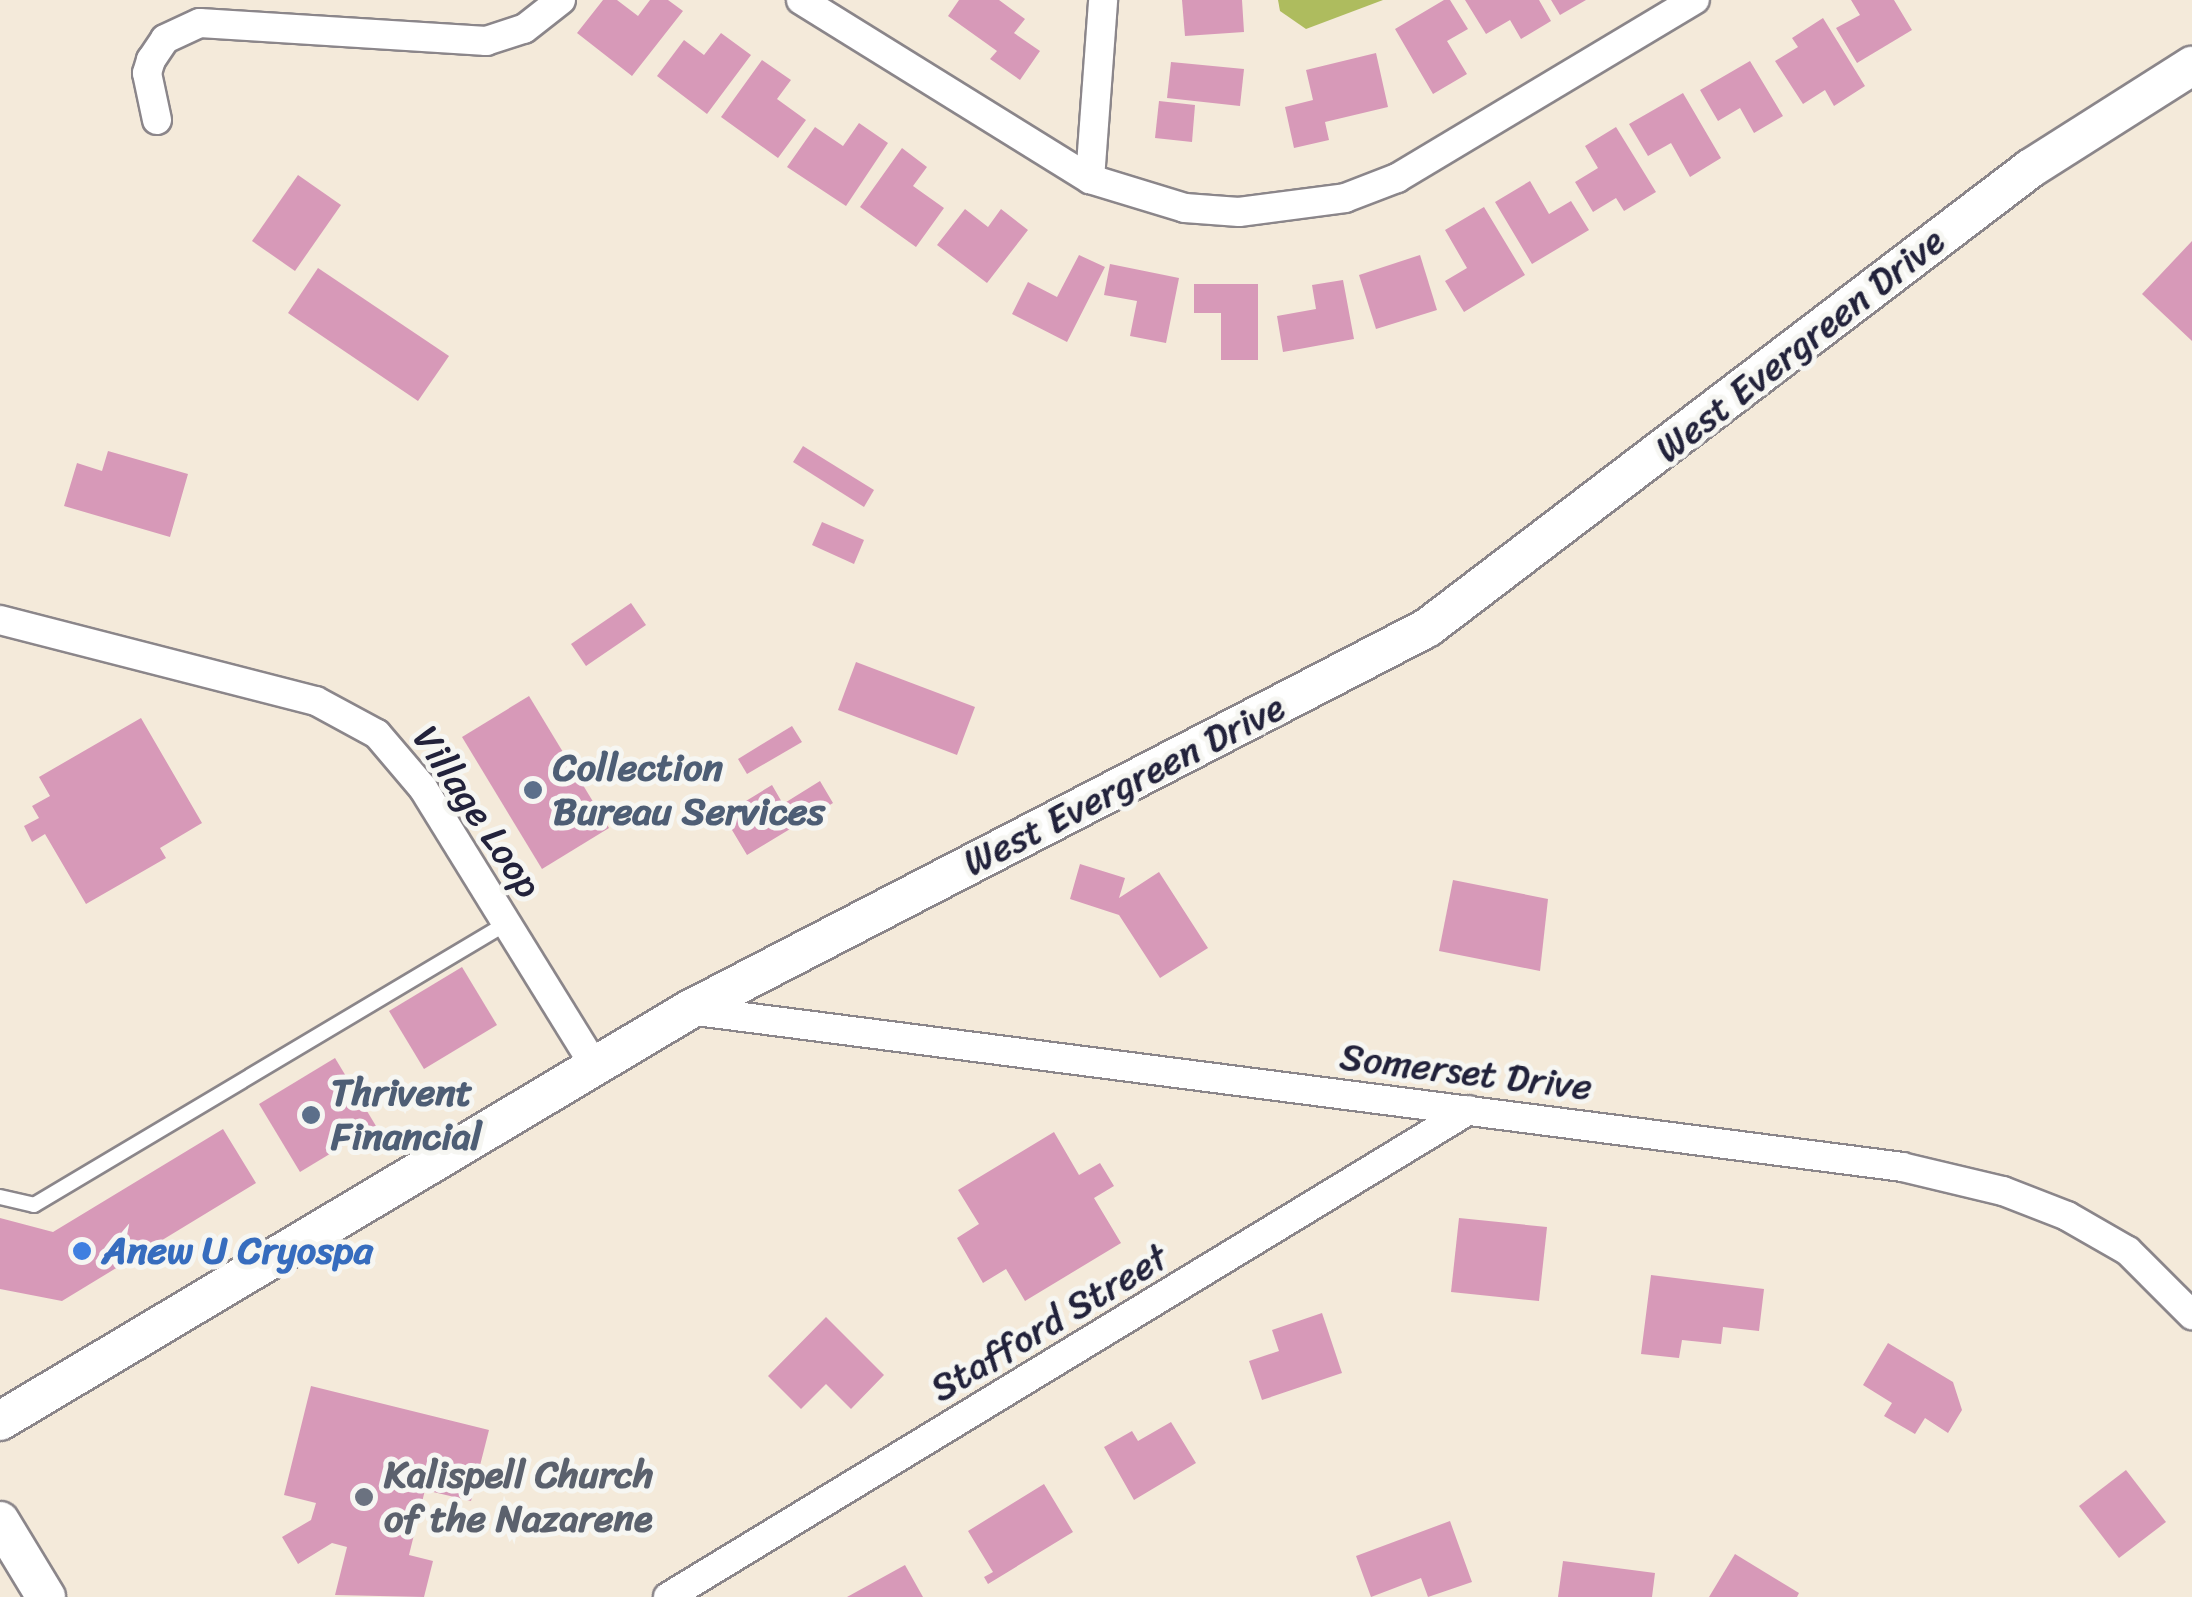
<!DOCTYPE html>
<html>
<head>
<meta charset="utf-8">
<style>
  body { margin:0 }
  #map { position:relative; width:2192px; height:1597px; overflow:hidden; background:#f4eada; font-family:Sriracha,sans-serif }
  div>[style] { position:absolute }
  .green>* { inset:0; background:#aebc5e }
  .building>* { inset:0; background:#d799b8 }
  .roads { filter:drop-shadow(2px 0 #8b868a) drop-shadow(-2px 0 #8b868a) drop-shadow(0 2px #8b868a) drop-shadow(0 -2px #8b868a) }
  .lane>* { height:14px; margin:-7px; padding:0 7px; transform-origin:7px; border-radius:7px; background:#fff }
  .street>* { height:28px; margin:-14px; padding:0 14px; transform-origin:14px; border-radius:14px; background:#fff }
  .secondary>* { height:38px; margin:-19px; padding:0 19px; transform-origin:19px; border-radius:19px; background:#fff }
  .dots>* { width:28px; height:28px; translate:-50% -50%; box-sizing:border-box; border:5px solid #f6f6f2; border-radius:50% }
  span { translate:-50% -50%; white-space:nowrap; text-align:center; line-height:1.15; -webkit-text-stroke:10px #f6f6f2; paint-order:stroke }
  .street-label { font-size:38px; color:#22223b }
  .service-label { font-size:38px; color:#4e5e75; font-weight:700 }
  .left { translate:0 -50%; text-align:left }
  .shop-label { font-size:38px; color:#366cbe; font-weight:700 }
  .worship-label { font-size:38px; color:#5b616d; font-weight:700 }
</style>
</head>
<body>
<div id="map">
  <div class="green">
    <i style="clip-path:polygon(1278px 0,1383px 0,1306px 29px,1280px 11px)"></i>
  </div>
  <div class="building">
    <i style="clip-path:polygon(603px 0,617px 0,638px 16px,650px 0,668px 0,683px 11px,632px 76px,577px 33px)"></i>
    <i style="clip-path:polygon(959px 0,999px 0,1025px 19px,1014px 33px,1040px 51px,1020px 80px,990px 59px,997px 51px,948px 16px)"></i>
    <i style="clip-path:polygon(1182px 0,1242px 0,1244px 32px,1185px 36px)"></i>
    <i style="clip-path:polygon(1444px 0,1450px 0,1468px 29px,1447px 41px,1467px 74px,1433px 94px,1395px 29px)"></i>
    <i style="clip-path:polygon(1465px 0,1539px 0,1551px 21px,1521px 39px,1510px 20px,1486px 34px)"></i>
    <i style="clip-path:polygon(1551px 0,1586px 0,1560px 15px)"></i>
    <i style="clip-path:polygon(1851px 0,1894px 0,1912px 30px,1857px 63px,1836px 28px,1860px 15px)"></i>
    <i style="clip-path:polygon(1823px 18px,1865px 86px,1834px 106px,1825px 90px,1803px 104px,1775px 61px,1798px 47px,1792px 38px)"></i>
    <i style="clip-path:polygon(721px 33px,751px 55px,707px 114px,657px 76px,684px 40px,704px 55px)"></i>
    <i style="clip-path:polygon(1376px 53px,1388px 107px,1325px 122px,1329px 140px,1294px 148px,1285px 107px,1313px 100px,1306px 70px)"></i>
    <i style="clip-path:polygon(762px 60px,791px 80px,777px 99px,806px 120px,778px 158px,721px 117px)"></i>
    <i style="clip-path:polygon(1750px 61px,1783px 116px,1754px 133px,1740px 108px,1718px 121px,1700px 90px)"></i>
    <i style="clip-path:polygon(1171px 62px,1244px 69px,1240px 106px,1167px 98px)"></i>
    <i style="clip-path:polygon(1683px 93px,1721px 158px,1690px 177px,1671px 143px,1648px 156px,1629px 124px)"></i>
    <i style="clip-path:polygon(1159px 101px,1195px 105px,1192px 142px,1155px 138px)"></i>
    <i style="clip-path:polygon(859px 123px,888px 143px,846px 206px,787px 167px,815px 127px,843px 146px)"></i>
    <i style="clip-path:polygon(1616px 127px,1656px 192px,1624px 211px,1616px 198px,1593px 212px,1575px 182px,1598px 168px,1585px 146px)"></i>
    <i style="clip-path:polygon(902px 148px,927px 167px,913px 186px,944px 208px,916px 247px,860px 207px)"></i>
    <i style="clip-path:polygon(298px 175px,341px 205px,295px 271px,252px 241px)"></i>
    <i style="clip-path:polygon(1530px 181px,1549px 214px,1571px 201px,1589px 230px,1532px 264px,1495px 202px)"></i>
    <i style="clip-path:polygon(1484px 207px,1525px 275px,1464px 312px,1445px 281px,1467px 268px,1445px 230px)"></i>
    <i style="clip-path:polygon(965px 209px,988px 227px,1001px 209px,1028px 230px,987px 283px,937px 245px)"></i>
    <i style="clip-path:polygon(2192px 241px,2192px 341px,2142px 294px)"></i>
    <i style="clip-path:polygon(1079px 255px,1105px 267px,1067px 342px,1012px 314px,1028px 282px,1057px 297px)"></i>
    <i style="clip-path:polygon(1420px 255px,1437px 310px,1376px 329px,1359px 275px)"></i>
    <i style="clip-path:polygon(1110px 264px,1179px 278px,1166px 343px,1130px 336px,1137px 301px,1104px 295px)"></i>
    <i style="clip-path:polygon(318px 268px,449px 356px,418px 401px,288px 313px)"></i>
    <i style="clip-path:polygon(1343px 280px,1354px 339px,1283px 352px,1277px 316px,1316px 309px,1312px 285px)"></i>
    <i style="clip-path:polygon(1194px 284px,1258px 284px,1258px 360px,1221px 360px,1221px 313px,1194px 313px)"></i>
    <i style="clip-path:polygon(803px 446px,874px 490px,864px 507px,793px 462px)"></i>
    <i style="clip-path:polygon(108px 451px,188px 474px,170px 537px,64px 506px,77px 463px,102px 471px)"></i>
    <i style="clip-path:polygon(822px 522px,864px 540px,854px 564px,812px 545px)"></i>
    <i style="clip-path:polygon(631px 603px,646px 625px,586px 666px,571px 644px)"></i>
    <i style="clip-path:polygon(856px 662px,975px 707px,957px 755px,838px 710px)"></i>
    <i style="clip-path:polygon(529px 696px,609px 828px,542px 869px,462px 737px)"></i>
    <i style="clip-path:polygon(141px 718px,202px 823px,160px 848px,166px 858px,86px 904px,45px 834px,32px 842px,24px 826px,39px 818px,32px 806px,50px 796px,39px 777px)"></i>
    <i style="clip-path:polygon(792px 726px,802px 742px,747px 774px,738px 759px)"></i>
    <i style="clip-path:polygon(820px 781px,833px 803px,747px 855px,723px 815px,772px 785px,783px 804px)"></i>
    <i style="clip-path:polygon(1080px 864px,1125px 878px,1119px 898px,1159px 872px,1208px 948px,1160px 978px,1119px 915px,1070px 899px)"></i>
    <i style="clip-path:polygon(1453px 880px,1548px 899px,1540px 971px,1439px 951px)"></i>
    <i style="clip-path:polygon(462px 967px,497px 1025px,424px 1069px,389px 1011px)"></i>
    <i style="clip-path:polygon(335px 1058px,376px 1126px,300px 1172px,259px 1104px)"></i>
    <i style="clip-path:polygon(223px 1129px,256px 1183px,62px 1301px,0 1289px,0 1218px,53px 1232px)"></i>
    <i style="clip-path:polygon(1054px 1132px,1079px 1175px,1100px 1163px,1114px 1186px,1094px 1198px,1121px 1243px,1025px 1301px,1006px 1269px,983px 1283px,957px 1238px,979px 1224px,958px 1190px)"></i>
    <i style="clip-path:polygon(1459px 1218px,1547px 1227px,1539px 1301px,1451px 1292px)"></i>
    <i style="clip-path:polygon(1651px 1275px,1764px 1289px,1759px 1331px,1723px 1327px,1721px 1344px,1682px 1340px,1679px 1358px,1641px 1354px)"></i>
    <i style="clip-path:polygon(1322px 1313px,1342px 1373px,1262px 1400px,1249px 1361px,1279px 1351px,1272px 1330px)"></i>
    <i style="clip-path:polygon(826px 1317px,884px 1375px,851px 1409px,826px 1384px,801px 1409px,768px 1376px)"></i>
    <i style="clip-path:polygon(1888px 1343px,1953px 1382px,1962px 1410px,1948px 1433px,1925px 1418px,1915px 1434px,1884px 1416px,1892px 1403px,1863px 1385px)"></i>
    <i style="clip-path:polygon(311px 1386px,489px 1430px,471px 1501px,425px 1490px,409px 1555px,433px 1561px,424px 1597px,335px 1595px,347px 1547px,332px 1543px,298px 1564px,282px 1537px,311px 1520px,316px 1503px,284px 1495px)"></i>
    <i style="clip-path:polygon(1171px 1422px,1196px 1463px,1134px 1500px,1104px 1447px,1132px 1431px,1138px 1441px)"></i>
    <i style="clip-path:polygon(2126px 1470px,2166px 1522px,2119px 1558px,2079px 1506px)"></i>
    <i style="clip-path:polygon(1044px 1484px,1073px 1532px,988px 1584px,984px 1577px,993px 1572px,968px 1531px)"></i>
    <i style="clip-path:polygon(1450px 1521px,1472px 1582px,1428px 1597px,1421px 1578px,1371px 1597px,1356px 1556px)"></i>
    <i style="clip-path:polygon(1735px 1554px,1799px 1593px,1797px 1597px,1709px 1597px)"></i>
    <i style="clip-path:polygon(1563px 1561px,1655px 1573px,1652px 1597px,1558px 1597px)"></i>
    <i style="clip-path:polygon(905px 1565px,923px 1597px,847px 1597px)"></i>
  </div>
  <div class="roads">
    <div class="lane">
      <i style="left:0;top:1197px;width:35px;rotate:13deg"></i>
      <i style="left:34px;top:1205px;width:551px;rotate:-30.8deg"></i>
    </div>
    <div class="street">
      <i style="left:801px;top:0;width:340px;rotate:31.8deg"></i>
      <i style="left:1090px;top:179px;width:99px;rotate:17deg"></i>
      <i style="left:1185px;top:208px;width:54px;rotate:4.2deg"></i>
      <i style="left:1239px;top:212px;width:107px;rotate:-7.5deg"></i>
      <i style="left:1345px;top:198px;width:56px;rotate:-21deg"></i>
      <i style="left:1397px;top:178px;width:347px;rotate:-30.9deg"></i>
      <i style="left:157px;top:120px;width:48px;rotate:-102deg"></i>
      <i style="left:147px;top:73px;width:14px;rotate:-73deg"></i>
      <i style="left:151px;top:60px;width:25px;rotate:-56deg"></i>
      <i style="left:165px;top:39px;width:38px;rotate:-25deg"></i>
      <i style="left:200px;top:23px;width:287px;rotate:3.6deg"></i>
      <i style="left:486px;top:41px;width:40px;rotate:-18deg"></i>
      <i style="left:524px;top:29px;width:47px;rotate:-38.1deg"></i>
      <i style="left:1090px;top:179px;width:179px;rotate:-85.8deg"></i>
      <i style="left:0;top:620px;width:326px;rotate:14.4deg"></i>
      <i style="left:316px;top:701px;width:69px;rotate:28.4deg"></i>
      <i style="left:377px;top:734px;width:71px;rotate:49.6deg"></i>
      <i style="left:423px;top:788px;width:327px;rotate:58.3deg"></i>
      <i style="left:689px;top:1010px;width:1223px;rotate:7.37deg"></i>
      <i style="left:1902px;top:1167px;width:104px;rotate:13.4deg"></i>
      <i style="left:2003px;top:1191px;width:69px;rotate:21.3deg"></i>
      <i style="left:2067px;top:1216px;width:70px;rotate:29.8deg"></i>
      <i style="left:2128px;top:1251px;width:91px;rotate:45deg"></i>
      <i style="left:668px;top:1597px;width:937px;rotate:-31.3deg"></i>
    </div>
    <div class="secondary">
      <i style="left:0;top:1421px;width:802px;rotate:-30.82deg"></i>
      <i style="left:689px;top:1010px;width:831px;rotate:-27.37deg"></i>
      <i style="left:1427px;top:628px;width:759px;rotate:-37.29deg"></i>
      <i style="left:2031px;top:168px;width:191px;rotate:-32.4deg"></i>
      <i style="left:0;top:1521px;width:89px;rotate:58.8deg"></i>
    </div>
  </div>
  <div class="dots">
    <i style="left:533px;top:790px;background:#5c6f8a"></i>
    <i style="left:311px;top:1115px;background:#5c6f8a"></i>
    <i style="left:82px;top:1251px;background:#3f7fe0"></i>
    <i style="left:364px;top:1497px;background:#6b7280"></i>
  </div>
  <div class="street-label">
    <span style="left:1800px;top:345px;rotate:-38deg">West Evergreen Drive</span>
    <span style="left:1124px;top:785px;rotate:-27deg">West Evergreen Drive</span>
    <span style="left:477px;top:812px;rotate:56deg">Village Loop</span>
    <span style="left:1466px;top:1072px;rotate:7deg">Somerset Drive</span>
    <span style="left:1049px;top:1323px;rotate:-31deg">Stafford Street</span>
  </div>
  <div class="service-label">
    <span class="left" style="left:553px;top:790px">Collection<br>Bureau Services</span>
    <span class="left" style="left:331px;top:1115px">Thrivent<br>Financial</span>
  </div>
  <div class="shop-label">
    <span class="left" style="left:102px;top:1251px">Anew U Cryospa</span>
  </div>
  <div class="worship-label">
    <span class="left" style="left:384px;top:1497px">Kalispell Church<br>of the Nazarene</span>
  </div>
</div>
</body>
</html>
